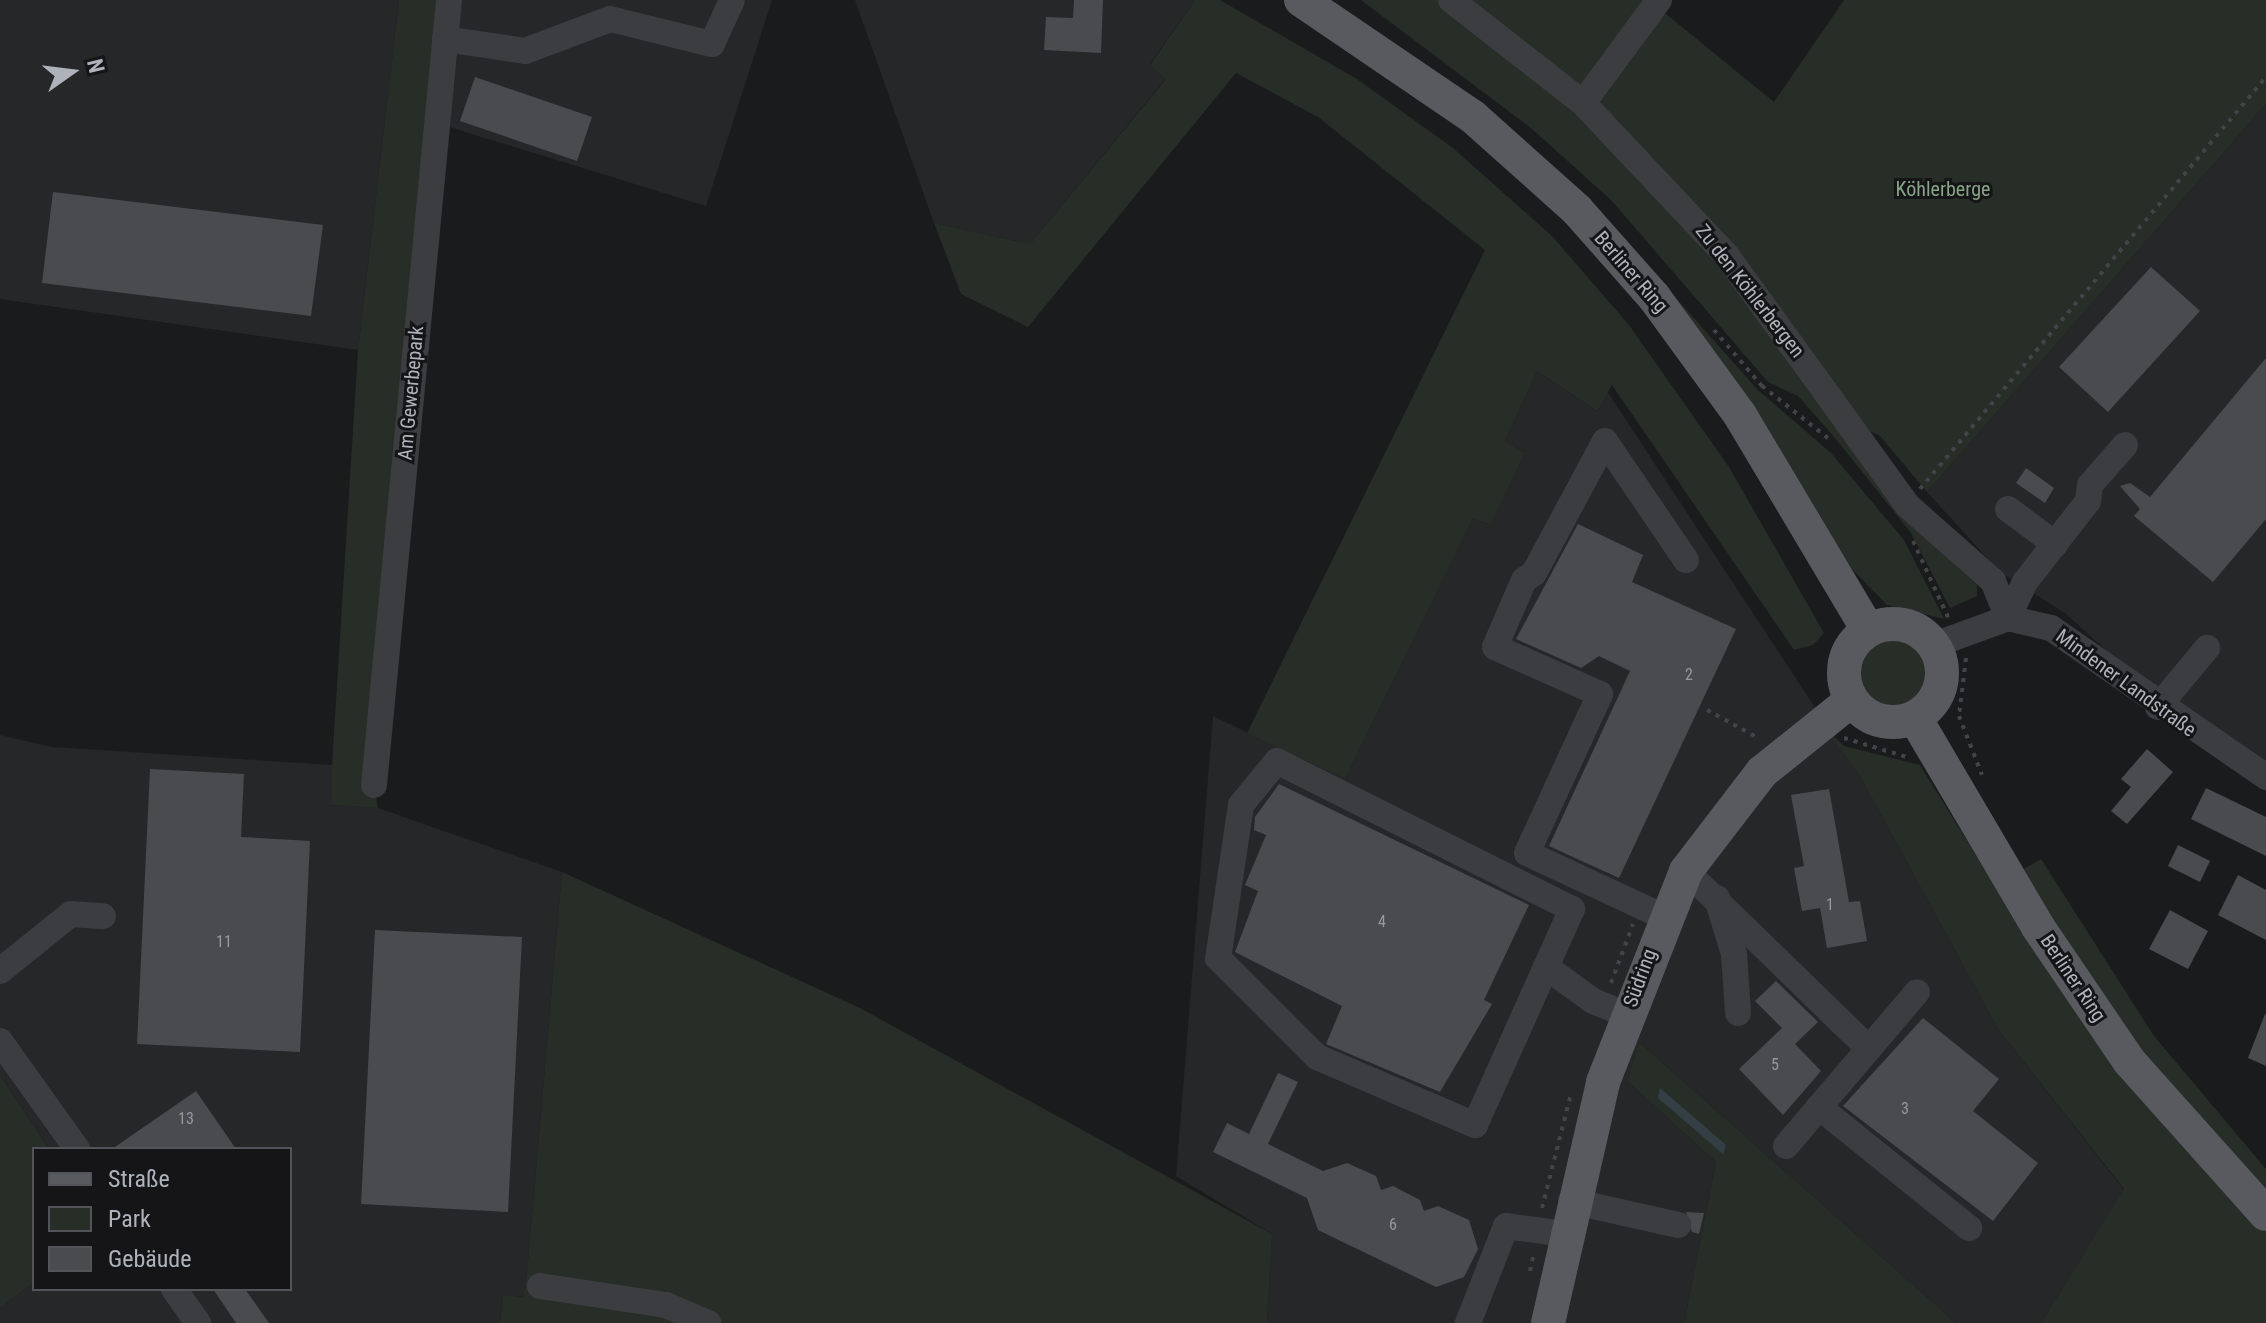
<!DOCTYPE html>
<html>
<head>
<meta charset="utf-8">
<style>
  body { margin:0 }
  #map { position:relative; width:2266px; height:1323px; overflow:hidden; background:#1a1b1c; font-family:"Roboto Condensed",sans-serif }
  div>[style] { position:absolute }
  .built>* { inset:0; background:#262729 }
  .green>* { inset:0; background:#262e27 }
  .round { border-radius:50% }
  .water>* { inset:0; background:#343f45 }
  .building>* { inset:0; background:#494b4f }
  .path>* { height:4px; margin-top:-2px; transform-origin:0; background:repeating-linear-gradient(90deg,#424448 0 4px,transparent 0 10px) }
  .minor>* { height:26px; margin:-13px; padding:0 13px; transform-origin:13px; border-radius:13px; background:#3c3d41 }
  .major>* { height:34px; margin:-17px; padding:0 17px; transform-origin:17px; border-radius:17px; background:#585a60 }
  .major>.ring { margin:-17px; padding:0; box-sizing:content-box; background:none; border:34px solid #585a60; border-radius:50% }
  span { translate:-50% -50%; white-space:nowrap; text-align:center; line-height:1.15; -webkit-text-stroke:6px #151517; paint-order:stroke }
  .number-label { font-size:16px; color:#9599a0 }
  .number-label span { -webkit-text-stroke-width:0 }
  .park-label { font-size:20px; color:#88a487 }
  .street-label { font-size:20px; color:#aeb3bb }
  .legend { position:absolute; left:32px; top:1147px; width:260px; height:144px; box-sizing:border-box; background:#151517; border:2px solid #525459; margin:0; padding:10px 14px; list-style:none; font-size:24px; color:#aeb3bb }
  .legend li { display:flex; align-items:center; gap:16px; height:40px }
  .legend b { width:40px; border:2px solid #525459 }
  .north { position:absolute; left:32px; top:32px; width:80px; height:80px; -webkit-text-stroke:6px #151517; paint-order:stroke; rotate:76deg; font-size:22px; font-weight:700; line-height:32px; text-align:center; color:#aeb3bb }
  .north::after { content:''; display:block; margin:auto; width:28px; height:36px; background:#aeb3bb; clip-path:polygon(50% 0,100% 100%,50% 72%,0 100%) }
</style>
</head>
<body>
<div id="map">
  <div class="built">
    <i style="clip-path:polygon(0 0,399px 0,358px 350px,0 299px)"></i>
    <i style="clip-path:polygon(459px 0,772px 0,706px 206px,446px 126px)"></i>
    <i style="clip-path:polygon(855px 0,1195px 0,1150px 64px,1166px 78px,1030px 244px,934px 223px)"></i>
    <i style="clip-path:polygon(2266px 104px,2266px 768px,2142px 683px,2065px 613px,2000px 572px,1927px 492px)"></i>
    <i style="clip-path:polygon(1537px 371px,1597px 411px,1607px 391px,1860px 776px,1998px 1029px,2124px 1190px,2041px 1323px,1956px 1323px,1639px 1042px,1627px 1081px,1716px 1162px,1684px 1323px,1267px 1323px,1272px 1234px,1176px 1176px,1213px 716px,1345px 779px,1473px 517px,1489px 525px,1525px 453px,1505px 441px)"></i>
    <i style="clip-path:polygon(0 735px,52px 747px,332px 765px,332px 805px,378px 808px,562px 872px,527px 1272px,523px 1297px,503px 1295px,500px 1323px,0 1323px,0 1308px,34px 1282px,34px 1289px,290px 1289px,290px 1149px,49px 1149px,0 1075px)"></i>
  </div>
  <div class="green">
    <i style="clip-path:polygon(399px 0,449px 0,374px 785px,378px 808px,332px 805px,332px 765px,358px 350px)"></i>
    <i style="clip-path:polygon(1195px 0,1220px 0,1357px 79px,1453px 148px,1552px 236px,1629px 325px,1729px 467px,1824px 633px,1813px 645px,1794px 650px,1612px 385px,1597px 411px,1537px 371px,1505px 441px,1525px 453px,1490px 525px,1473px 518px,1345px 779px,1247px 733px,1485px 250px,1318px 117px,1236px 73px,1028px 327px,961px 294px,934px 223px,1030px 244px,1166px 79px,1150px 65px)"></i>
    <i style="clip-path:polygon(1361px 0,1649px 0,1774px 102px,1844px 0,2266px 0,2266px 104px,1927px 492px,1880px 436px,1822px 408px,1914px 527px,1977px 585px,1977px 596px,1950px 608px,1911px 533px,1835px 438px,1798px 396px,1768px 382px,1612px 201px,1531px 128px)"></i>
    <i style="clip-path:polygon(1659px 279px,1758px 390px,1831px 453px,1904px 540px,1944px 619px,1887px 605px,1853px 570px)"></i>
    <i class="round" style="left:1856px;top:637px;width:74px;height:74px"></i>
    <i style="clip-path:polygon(1827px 730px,1844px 746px,1920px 765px,1995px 886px,2041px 859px,2154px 1036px,2266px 1169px,2266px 1323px,2041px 1323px,2124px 1189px,1998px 1029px,1860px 776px)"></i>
    <i style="clip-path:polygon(562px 872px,860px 1008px,1272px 1234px,1267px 1323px,500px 1323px,503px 1295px,523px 1297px,527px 1272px)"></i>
    <i style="clip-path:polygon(1639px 1042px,1956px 1323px,1684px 1323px,1716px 1162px,1627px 1081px)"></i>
    <i style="clip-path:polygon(0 1075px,49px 1149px,34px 1149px,34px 1282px,0 1308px)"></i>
  </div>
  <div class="water">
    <i style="clip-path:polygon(1660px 1088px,1726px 1145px,1723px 1154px,1658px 1098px)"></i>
  </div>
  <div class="building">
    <i style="clip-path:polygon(1074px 0,1103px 0,1101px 53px,1044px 50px,1046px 17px,1073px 18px)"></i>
    <i style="clip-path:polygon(475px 77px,592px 117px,577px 161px,460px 121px)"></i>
    <i style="clip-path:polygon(53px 192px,323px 225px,311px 316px,42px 283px)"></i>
    <i style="clip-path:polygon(2151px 267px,2200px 311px,2108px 412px,2059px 367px)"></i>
    <i style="clip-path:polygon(2266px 358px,2266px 519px,2213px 582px,2134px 516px,2140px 509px,2120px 486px,2130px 483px,2150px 497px)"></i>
    <i style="clip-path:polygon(2026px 468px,2054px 488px,2045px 503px,2016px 483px)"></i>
    <i style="clip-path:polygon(1578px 524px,1643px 555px,1632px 582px,1736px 629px,1619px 878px,1549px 846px,1630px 671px,1599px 656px,1581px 668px,1516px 639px)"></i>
    <i style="clip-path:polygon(2147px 749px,2173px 772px,2127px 824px,2111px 811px,2131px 787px,2121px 779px)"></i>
    <i style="clip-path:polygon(150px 769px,244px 774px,241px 837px,310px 841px,300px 1052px,137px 1044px)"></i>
    <i style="clip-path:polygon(1279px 784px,1529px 905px,1484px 1000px,1492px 1004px,1440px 1092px,1326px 1044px,1342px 1006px,1235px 952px,1258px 891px,1245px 885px,1266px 835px,1254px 830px,1255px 817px)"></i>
    <i style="clip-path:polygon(2206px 788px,2266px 817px,2266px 856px,2191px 819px)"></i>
    <i style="clip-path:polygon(1829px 789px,1849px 902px,1860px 901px,1867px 941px,1827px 948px,1820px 908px,1802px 911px,1794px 868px,1804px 866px,1791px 795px)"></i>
    <i style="clip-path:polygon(2178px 845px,2210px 861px,2200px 882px,2168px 866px)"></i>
    <i style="clip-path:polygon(2238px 875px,2266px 890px,2266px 940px,2218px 915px)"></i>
    <i style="clip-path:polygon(2170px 910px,2208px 931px,2188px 969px,2149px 949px)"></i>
    <i style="clip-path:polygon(375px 930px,522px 937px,508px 1212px,361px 1204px)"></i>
    <i style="clip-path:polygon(1776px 981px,1818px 1022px,1795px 1044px,1821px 1071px,1783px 1115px,1739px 1069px,1782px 1028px,1755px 1001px)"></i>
    <i style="clip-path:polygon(2265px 1014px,2266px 1014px,2266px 1066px,2248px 1058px)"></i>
    <i style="clip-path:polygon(1923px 1018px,1999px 1079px,1973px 1111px,2038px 1163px,1993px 1221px,1843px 1106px)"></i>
    <i style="clip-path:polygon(1278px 1073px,1298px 1082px,1268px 1144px,1323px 1171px,1347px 1163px,1376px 1176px,1381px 1190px,1393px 1186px,1420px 1200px,1424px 1211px,1438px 1206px,1469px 1220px,1478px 1249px,1464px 1277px,1436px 1287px,1318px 1230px,1307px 1198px,1213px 1152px,1227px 1123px,1249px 1134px)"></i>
    <i style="clip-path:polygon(196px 1091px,236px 1149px,112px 1149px)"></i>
    <i style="clip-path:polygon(1686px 1212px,1704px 1213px,1699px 1234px,1692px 1232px)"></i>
    <i style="clip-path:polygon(213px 1289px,245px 1289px,269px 1323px,236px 1323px)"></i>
  </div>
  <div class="path">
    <i style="left:1714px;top:330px;width:74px;rotate:49.4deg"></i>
    <i style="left:1762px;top:386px;width:85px;rotate:38.3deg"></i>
    <i style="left:1920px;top:489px;width:538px;rotate:-49.98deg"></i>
    <i style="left:1913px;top:541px;width:84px;rotate:65.3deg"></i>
    <i style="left:1966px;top:658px;width:58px;rotate:96.9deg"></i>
    <i style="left:1959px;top:716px;width:63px;rotate:68.7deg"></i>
    <i style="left:1707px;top:710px;width:60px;rotate:28.7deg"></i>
    <i style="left:1844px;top:738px;width:66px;rotate:16.8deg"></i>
    <i style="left:1611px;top:983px;width:63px;rotate:-69.6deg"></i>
    <i style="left:1542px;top:1208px;width:119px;rotate:-75.8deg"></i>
    <i style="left:1530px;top:1271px;width:19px;rotate:-78deg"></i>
  </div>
  <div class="minor">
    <i style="left:1451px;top:0;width:167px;rotate:38deg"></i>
    <i style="left:1583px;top:103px;width:210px;rotate:46.7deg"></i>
    <i style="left:1727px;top:256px;width:307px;rotate:54.1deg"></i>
    <i style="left:1907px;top:505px;width:115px;rotate:41.5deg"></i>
    <i style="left:1993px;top:581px;width:40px;rotate:68deg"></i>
    <i style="left:445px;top:39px;width:81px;rotate:8.5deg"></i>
    <i style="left:525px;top:51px;width:91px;rotate:-20.6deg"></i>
    <i style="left:610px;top:19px;width:105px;rotate:13.8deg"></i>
    <i style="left:712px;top:44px;width:48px;rotate:-65.6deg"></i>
    <i style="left:1583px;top:103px;width:128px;rotate:-53.6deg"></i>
    <i style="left:2008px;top:509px;width:59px;rotate:36.7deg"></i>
    <i style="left:2008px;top:618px;width:40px;rotate:-65deg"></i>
    <i style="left:2025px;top:582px;width:103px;rotate:-52.1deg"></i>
    <i style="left:2088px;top:501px;width:16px;rotate:-83deg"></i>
    <i style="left:2090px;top:485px;width:53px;rotate:-48.8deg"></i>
    <i style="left:1934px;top:645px;width:79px;rotate:-20deg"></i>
    <i style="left:2008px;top:618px;width:44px;rotate:13.1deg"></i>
    <i style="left:2051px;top:628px;width:262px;rotate:34.7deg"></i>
    <i style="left:2158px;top:707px;width:77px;rotate:-50.3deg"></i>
    <i style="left:374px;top:785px;width:789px;rotate:-84.54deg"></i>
    <i style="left:1686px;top:871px;width:255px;rotate:44.2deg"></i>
    <i style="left:1717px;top:898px;width:59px;rotate:73.1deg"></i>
    <i style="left:1734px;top:954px;width:59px;rotate:86.1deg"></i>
    <i style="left:1664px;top:917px;width:151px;rotate:-155deg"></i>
    <i style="left:1527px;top:853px;width:175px;rotate:-65.3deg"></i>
    <i style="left:1600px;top:694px;width:115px;rotate:-155.9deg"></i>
    <i style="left:1495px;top:647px;width:73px;rotate:-66.6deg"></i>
    <i style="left:1524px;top:580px;width:12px;rotate:-35deg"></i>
    <i style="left:1534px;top:573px;width:150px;rotate:-61.7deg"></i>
    <i style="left:1605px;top:441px;width:144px;rotate:55.8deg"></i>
    <i style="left:1546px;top:967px;width:64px;rotate:-65.9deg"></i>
    <i style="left:1572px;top:909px;width:330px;rotate:-153.4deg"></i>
    <i style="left:1277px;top:761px;width:57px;rotate:129.3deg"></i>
    <i style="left:1241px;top:805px;width:155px;rotate:98.5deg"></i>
    <i style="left:1218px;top:958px;width:140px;rotate:45deg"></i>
    <i style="left:1317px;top:1057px;width:172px;rotate:23.3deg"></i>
    <i style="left:1475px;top:1125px;width:173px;rotate:-65.8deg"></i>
    <i style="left:1546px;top:967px;width:58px;rotate:35.9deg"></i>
    <i style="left:1593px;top:1001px;width:35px;rotate:22deg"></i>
    <i style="left:0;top:971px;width:91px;rotate:-38.8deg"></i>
    <i style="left:71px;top:914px;width:32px;rotate:4deg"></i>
    <i style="left:0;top:1041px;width:133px;rotate:54.5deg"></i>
    <i style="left:1819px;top:1107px;width:193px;rotate:38.9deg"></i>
    <i style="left:1786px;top:1146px;width:202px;rotate:-49.6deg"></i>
    <i style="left:1571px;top:1201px;width:110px;rotate:12.6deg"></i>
    <i style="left:540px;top:1286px;width:127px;rotate:8.6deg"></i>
    <i style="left:666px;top:1305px;width:46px;rotate:23.2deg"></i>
    <i style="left:174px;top:1289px;width:42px;rotate:54.8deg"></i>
    <i style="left:1468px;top:1323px;width:104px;rotate:-68.6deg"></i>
    <i style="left:1506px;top:1226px;width:59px;rotate:7.9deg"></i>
  </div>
  <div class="major">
    <i style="left:1301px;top:0;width:207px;rotate:34.2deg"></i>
    <i style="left:1472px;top:116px;width:141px;rotate:41.8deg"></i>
    <i style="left:1577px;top:210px;width:116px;rotate:48.5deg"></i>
    <i style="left:1654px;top:297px;width:146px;rotate:53.9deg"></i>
    <i style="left:1740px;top:415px;width:250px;rotate:59.2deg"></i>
    <i class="ring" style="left:1844px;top:624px;width:64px;height:64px"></i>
    <i style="left:1915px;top:718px;width:243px;rotate:59.5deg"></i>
    <i style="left:2038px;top:927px;width:162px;rotate:55.8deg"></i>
    <i style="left:2129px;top:1061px;width:205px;rotate:48.2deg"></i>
    <i style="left:1548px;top:1323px;width:247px;rotate:-77.1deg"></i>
    <i style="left:1603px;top:1082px;width:227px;rotate:-68.5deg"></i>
    <i style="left:1686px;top:871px;width:125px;rotate:-52.5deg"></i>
    <i style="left:1762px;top:772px;width:115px;rotate:-38.7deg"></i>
  </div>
  <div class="number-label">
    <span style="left:1689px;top:675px">2</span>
    <span style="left:1830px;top:905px">1</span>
    <span style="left:1382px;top:922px">4</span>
    <span style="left:224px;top:942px">11</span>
    <span style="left:1775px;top:1065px">5</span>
    <span style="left:1905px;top:1109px">3</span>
    <span style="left:186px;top:1119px">13</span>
    <span style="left:1393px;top:1225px">6</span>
  </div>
  <div class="park-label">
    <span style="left:1943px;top:189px">Köhlerberge</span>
  </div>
  <div class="street-label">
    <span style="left:1631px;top:272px;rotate:49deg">Berliner Ring</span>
    <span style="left:1750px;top:291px;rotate:52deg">Zu den Köhlerbergen</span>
    <span style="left:411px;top:393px;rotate:-85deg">Am Gewerbepark</span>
    <span style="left:2126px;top:683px;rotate:36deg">Mindener Landstraße</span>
    <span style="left:1640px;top:978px;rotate:-70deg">Südring</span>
    <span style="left:2073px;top:978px;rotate:56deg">Berliner Ring</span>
  </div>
  <ul class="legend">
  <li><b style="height:10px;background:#585a60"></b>Straße</li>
  <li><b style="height:22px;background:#262e27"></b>Park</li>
  <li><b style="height:22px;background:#494b4f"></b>Gebäude</li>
  </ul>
  <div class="north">N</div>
</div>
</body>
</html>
